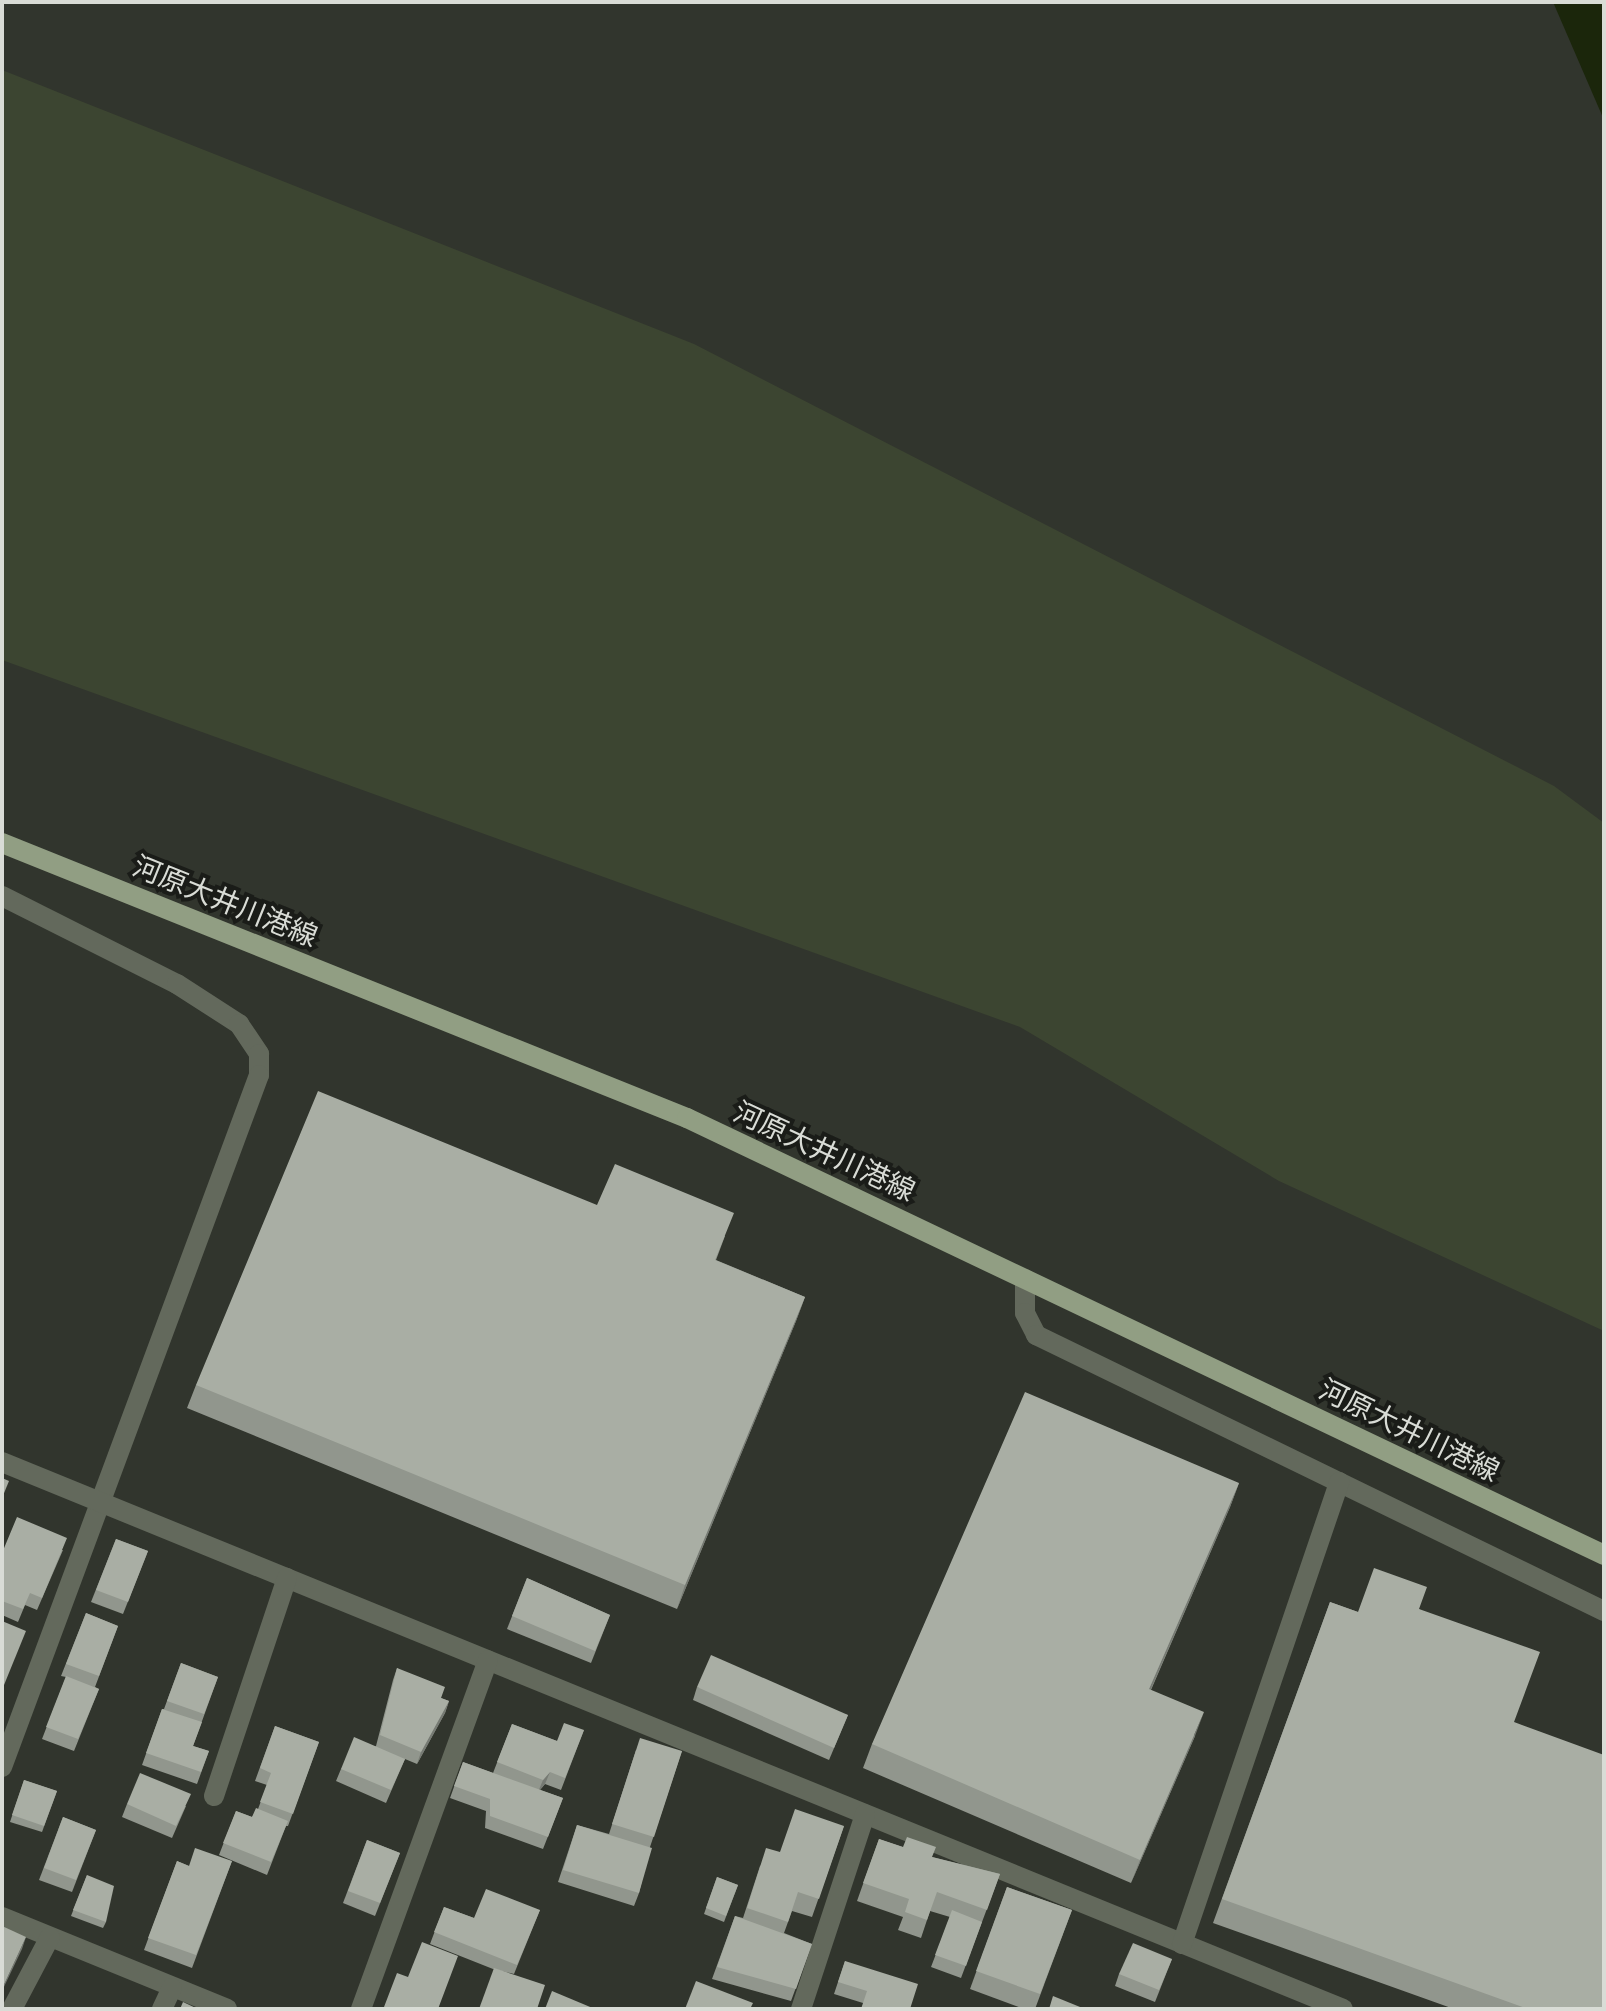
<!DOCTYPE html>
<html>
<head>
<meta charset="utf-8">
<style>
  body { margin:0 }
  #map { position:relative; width:1606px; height:2011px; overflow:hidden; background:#31352d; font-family:"Fira Sans Condensed","Noto Sans JP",sans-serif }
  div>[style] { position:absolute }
  .green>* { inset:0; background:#3c4531 }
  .water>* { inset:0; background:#1b260b }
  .minor>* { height:20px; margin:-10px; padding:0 10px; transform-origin:10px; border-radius:10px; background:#63695c }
  .major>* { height:20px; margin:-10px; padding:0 10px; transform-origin:10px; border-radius:10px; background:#919e83 }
  .wall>* { inset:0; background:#91968d }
  .shaded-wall>* { inset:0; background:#767a73 }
  .building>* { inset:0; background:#a9aea4 }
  span { translate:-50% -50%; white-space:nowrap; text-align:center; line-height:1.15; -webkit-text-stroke:8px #1a1c18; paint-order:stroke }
  .street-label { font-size:28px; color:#d9dcd6 }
  .frame { position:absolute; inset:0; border:4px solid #d9dcd6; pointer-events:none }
</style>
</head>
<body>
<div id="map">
  <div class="green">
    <i style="clip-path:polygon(2px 70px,694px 344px,1554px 786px,1604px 823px,1604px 1331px,1279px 1181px,1020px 1027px,2px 660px)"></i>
  </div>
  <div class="water">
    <i style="clip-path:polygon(1553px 2px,1604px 2px,1604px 120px)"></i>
  </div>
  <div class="minor">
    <i style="left:2px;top:896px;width:196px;rotate:26.7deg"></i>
    <i style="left:177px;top:984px;width:74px;rotate:32.8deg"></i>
    <i style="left:239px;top:1024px;width:36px;rotate:56deg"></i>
    <i style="left:259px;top:1054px;width:21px;rotate:90deg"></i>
    <i style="left:259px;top:1075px;width:738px;rotate:110.37deg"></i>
    <i style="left:1025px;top:1279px;width:34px;rotate:90deg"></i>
    <i style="left:1025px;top:1313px;width:25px;rotate:63deg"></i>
    <i style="left:1036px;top:1335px;width:632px;rotate:25.92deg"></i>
    <i style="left:2px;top:1462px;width:1448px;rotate:22.19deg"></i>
    <i style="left:214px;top:1796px;width:230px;rotate:-71.5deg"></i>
    <i style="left:2px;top:1917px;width:243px;rotate:22.2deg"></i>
    <i style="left:1182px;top:1944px;width:488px;rotate:-71.2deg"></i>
    <i style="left:12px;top:2009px;width:81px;rotate:-62.2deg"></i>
    <i style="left:162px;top:2009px;width:23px;rotate:-65deg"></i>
    <i style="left:361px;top:2009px;width:371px;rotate:-70deg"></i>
    <i style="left:801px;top:2009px;width:205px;rotate:-71.8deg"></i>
  </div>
  <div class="major">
    <i style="left:2px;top:843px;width:738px;rotate:21.87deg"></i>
    <i style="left:687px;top:1118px;width:1016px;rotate:25.48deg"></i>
  </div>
  <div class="wall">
    <i style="clip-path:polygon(597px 1205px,725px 1236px,716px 1260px,805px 1297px,796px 1321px,677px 1609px,187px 1408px,196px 1385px)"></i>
    <i style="clip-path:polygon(1239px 1483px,1230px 1507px,1151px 1690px,1195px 1736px,1131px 1883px,863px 1768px,872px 1744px)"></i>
    <i style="clip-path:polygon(116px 1539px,148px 1551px,123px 1614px,91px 1602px)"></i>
    <i style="clip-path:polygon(63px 1550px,37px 1610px,25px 1605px,18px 1622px,2px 1615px,2px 1553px)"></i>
    <i style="clip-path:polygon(527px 1578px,610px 1615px,591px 1663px,507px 1629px)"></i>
    <i style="clip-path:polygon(1330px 1602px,1358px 1612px,1419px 1609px,1514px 1722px,1604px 2009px,1454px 2009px,1213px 1923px)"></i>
    <i style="clip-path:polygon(86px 1613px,118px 1626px,95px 1687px,99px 1689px,74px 1751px,42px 1739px,66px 1677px,61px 1676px)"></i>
    <i style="clip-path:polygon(181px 1663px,218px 1677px,193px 1746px,209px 1751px,197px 1784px,142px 1765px,162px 1709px,164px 1709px)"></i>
    <i style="clip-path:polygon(397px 1668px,441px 1698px,449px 1701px,445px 1713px,417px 1764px,405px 1759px,386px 1803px,336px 1781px,341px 1769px,376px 1746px,393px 1680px)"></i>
    <i style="clip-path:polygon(697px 1687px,848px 1715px,829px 1760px,693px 1700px)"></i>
    <i style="clip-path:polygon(512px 1724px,557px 1741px,584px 1730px,561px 1790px,545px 1784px,540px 1790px,563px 1798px,543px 1849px,485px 1828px,486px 1811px,450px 1798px,463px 1762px,493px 1773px)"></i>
    <i style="clip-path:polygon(275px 1726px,319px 1742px,288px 1826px,286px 1826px,267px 1875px,219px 1855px,236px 1811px,252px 1817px,258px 1809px,267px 1785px,255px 1781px)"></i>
    <i style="clip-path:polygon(636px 1750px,682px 1751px,650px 1847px,639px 1893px,634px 1906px,558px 1882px,577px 1825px,609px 1834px)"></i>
    <i style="clip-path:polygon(24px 1780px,57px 1791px,42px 1832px,10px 1822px)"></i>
    <i style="clip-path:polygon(127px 1804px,186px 1806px,172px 1838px,122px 1817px)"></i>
    <i style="clip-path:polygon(63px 1817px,96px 1830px,72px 1892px,39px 1880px)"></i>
    <i style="clip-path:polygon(844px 1826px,812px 1917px,792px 1911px,784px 1933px,812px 1944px,791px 2001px,712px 1979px,735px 1916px,743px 1918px,760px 1866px,780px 1852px)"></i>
    <i style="clip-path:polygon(879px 1839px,932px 1857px,1000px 1874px,961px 1978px,931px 1967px,950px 1917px,930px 1911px,921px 1938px,898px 1930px,903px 1917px,857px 1901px)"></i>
    <i style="clip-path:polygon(367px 1840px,400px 1853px,375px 1916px,343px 1903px)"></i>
    <i style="clip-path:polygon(177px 1861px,189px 1866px,232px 1861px,192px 1968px,144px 1950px)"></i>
    <i style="clip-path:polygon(87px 1875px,106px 1922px,103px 1928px,71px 1916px)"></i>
    <i style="clip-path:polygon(717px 1877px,738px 1885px,724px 1922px,704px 1914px)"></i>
    <i style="clip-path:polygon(1007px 1887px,1072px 1910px,1035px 2009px,1024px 2009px,970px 1989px)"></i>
    <i style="clip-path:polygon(444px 1907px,474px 1918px,540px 1910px,514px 1974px,493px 1969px,430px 1944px)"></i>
    <i style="clip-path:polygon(1172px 1959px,1155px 2002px,1115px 1986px,1119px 1974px)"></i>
    <i style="clip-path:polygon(845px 1961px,910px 2009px,863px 2003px,834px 1994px)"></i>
  </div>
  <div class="shaded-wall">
    <i style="clip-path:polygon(805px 1297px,796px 1321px,677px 1609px,685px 1585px)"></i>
    <i style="clip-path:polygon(1239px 1483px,1230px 1507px,1141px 1712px,1149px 1689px)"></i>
    <i style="clip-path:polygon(449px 1701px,445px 1713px,417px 1764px,421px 1752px)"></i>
    <i style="clip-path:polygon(1204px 1712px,1195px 1736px,1131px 1883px,1140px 1860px)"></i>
    <i style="clip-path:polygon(550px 1772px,545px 1784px,538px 1792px,543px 1780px)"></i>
    <i style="clip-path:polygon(26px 1937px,22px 1949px,2px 1991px,2px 1989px)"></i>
  </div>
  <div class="building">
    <i style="clip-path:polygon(318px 1091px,597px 1205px,615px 1164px,734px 1213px,715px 1260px,805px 1297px,685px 1585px,196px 1385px)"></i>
    <i style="clip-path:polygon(1025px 1392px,1239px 1483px,1149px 1689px,1204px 1712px,1140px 1860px,872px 1744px)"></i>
    <i style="clip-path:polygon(2px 1478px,9px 1481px,2px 1498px)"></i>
    <i style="clip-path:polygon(17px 1517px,67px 1538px,42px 1598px,30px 1593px,23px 1609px,2px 1601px,2px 1553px)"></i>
    <i style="clip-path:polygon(116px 1539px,148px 1551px,128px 1602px,96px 1590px)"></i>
    <i style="clip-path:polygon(1374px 1568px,1427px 1587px,1419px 1609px,1540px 1652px,1514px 1722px,1604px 1755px,1604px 2009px,1528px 2009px,1222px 1899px,1330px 1602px,1358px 1612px)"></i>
    <i style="clip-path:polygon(527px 1578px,610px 1615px,595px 1651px,512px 1616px)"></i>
    <i style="clip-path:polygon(86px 1613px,118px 1626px,99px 1676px,66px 1664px)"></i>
    <i style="clip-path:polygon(2px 1621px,26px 1631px,4px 1685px,2px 1684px)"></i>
    <i style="clip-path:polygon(711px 1655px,848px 1715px,834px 1748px,697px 1687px)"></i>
    <i style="clip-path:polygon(181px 1663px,218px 1677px,204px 1714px,167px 1701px)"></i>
    <i style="clip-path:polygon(397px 1668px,445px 1687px,441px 1698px,449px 1701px,421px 1752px,380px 1735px)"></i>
    <i style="clip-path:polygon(66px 1676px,99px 1689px,78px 1739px,46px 1727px)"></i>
    <i style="clip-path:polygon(162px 1709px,202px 1722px,193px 1746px,209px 1751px,201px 1772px,146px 1753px)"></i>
    <i style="clip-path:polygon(564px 1723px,584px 1730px,565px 1778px,550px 1772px,543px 1780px,497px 1762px,512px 1724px,557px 1741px)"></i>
    <i style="clip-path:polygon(275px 1726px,319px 1742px,293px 1814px,260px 1802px,271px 1773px,260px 1768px)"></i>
    <i style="clip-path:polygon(354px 1737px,405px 1759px,391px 1790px,341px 1769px)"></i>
    <i style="clip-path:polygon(640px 1738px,682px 1751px,654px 1837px,612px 1824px)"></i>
    <i style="clip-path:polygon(463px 1762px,563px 1798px,548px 1837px,490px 1816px,490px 1799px,454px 1786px)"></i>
    <i style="clip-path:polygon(140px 1773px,191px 1794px,176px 1826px,127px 1804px)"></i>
    <i style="clip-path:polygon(24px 1780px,57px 1791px,44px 1826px,12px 1815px)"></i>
    <i style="clip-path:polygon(256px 1808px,288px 1821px,271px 1862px,223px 1843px,236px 1811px,252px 1817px)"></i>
    <i style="clip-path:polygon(795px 1809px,844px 1826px,819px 1899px,798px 1892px,788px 1922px,747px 1908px,766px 1848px,780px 1852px)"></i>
    <i style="clip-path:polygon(63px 1817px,96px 1830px,76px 1880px,44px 1868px)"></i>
    <i style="clip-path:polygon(577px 1825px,652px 1848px,639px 1893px,563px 1870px)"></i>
    <i style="clip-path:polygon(907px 1837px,936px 1847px,932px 1857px,1000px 1874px,987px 1910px,937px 1892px,927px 1920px,905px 1912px,909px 1899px,863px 1883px,879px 1839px,903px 1847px)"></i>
    <i style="clip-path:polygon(367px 1840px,400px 1853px,380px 1903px,348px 1891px)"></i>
    <i style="clip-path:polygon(195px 1848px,232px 1861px,196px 1955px,148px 1938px,177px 1861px,189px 1866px)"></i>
    <i style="clip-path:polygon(87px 1875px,114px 1886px,106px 1922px,73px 1910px)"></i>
    <i style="clip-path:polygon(717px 1877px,738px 1885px,726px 1916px,706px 1908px)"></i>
    <i style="clip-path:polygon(1007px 1887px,1072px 1910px,1040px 1994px,976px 1971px)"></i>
    <i style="clip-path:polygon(486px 1889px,540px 1910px,517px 1965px,434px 1932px,444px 1907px,474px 1918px)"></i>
    <i style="clip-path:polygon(952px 1910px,982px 1922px,966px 1966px,935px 1955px)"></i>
    <i style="clip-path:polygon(735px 1916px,812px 1944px,796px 1989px,717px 1967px)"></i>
    <i style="clip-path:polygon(2px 1926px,26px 1937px,2px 1989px)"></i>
    <i style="clip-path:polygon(422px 1942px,458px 1956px,438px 2009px,390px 2009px,384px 2007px,397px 1973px,408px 1977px)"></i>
    <i style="clip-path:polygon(1133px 1943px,1172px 1959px,1159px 1990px,1119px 1974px)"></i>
    <i style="clip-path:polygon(845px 1961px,918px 1984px,910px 2009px,861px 2009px,867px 1991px,838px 1982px)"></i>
    <i style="clip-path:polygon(494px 1968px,545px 1985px,537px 2009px,479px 2009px)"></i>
    <i style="clip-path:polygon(696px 1981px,753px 2003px,750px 2009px,685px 2009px)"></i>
    <i style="clip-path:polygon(552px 1991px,595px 2009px,545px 2009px)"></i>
    <i style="clip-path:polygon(1053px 1996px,1085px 2009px,1049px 2009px)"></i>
    <i style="clip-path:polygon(183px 2002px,198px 2009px,180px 2009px)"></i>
  </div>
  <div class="street-label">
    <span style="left:225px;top:902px;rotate:22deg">河原大井川港線</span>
    <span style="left:824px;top:1152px;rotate:25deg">河原大井川港線</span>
    <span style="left:1409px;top:1431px;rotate:26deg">河原大井川港線</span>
  </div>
  <div class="frame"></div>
</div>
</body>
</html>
